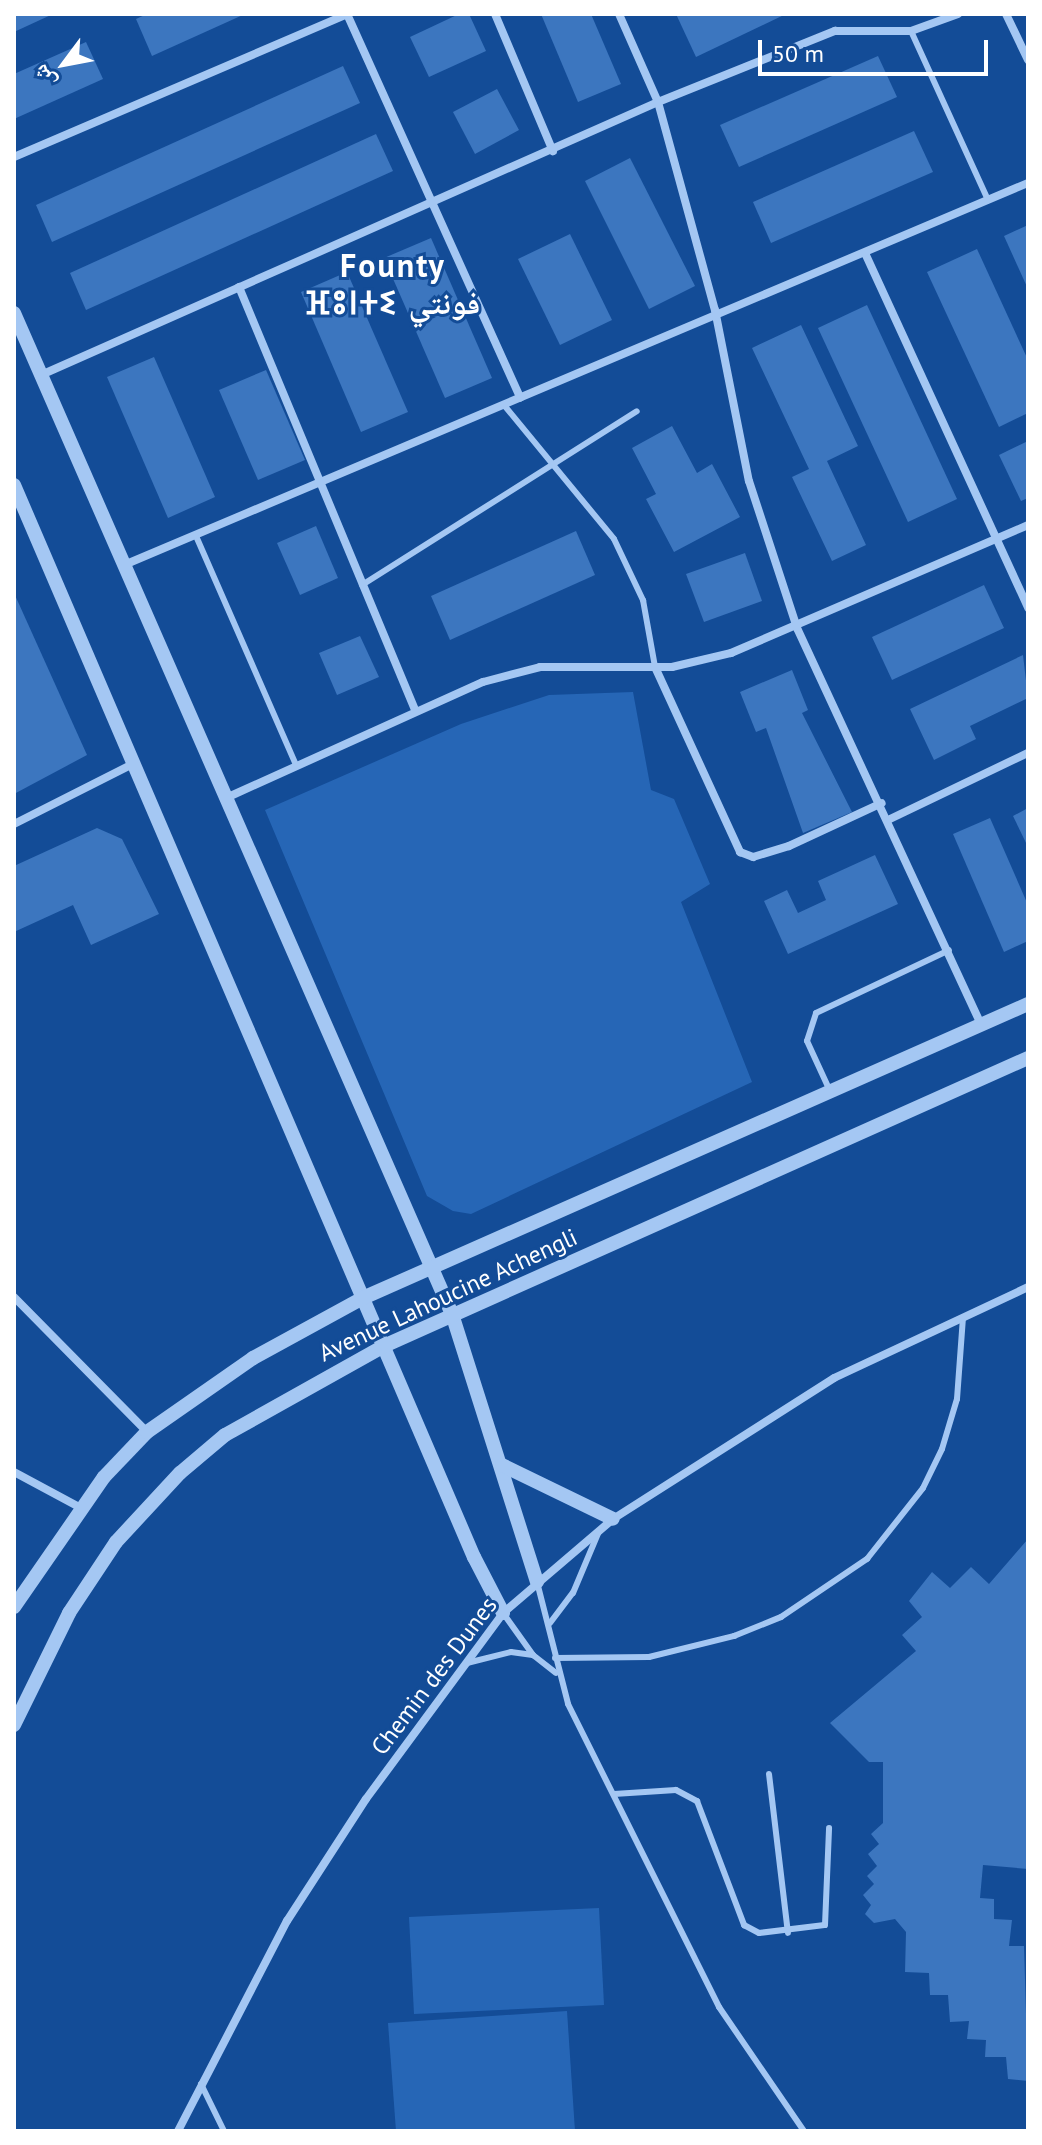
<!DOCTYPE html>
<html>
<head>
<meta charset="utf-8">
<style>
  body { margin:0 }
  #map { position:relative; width:1042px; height:2145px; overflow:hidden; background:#134c97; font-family:"PT Sans","Noto Naskh Arabic","Noto Sans Tifinagh",sans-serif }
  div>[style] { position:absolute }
  .green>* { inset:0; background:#2666b6 }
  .building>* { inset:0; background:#3c76bf }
  .service>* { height:6px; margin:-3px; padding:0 3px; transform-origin:3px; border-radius:3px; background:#a4c7f3 }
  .minor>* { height:8px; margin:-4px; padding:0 4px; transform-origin:4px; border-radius:4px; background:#a4c7f3 }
  .tertiary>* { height:14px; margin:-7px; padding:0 7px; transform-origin:7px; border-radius:7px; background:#a4c7f3 }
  span { translate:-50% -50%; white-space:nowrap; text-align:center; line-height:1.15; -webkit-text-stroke:6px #134c97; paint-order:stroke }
  .street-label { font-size:24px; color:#fff }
  .district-label { font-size:32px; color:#fff; font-weight:700; letter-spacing:2px }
  .frame { position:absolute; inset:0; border:16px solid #fff; pointer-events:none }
  .north { position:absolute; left:24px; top:24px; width:80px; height:80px; -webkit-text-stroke:6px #134c97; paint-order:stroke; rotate:238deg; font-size:22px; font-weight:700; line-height:32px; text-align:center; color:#fff }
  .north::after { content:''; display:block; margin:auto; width:28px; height:36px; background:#fff; clip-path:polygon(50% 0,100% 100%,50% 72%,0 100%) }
  .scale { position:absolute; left:758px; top:40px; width:230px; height:36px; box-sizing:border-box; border:4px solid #fff; border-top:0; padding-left:10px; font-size:24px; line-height:28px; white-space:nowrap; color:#fff; -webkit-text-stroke:6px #134c97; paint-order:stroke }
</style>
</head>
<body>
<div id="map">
  <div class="green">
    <i style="clip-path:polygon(633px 692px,651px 790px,674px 799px,710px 884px,681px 902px,752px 1082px,471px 1214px,453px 1211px,427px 1196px,265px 810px,461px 724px,549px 695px)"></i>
    <i style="clip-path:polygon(599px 1908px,604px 2005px,414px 2014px,409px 1917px)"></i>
    <i style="clip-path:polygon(567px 2011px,575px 2131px,396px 2131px,388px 2023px)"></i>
  </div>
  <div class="building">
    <i style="clip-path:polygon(14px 14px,53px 14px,14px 32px)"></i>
    <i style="clip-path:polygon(147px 14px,245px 14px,152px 56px,136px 19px)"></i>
    <i style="clip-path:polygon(459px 14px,469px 14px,486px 51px,429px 77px,410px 37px)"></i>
    <i style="clip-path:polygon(541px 14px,591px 14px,621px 84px,578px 102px)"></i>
    <i style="clip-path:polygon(676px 14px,786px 14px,696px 57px)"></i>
    <i style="clip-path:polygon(86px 42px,103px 79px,14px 119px,14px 74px)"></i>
    <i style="clip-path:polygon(878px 56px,897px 97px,739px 167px,720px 125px)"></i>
    <i style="clip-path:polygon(343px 66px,360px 103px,52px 242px,36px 205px)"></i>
    <i style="clip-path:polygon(497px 89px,519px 130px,475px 154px,453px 112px)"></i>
    <i style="clip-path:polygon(914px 131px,933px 172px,771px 243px,753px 202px)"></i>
    <i style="clip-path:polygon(376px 134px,393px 171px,86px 310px,70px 273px)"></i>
    <i style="clip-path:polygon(630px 158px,695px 286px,649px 309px,585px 181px)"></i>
    <i style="clip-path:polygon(1028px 225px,1028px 289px,1004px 236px)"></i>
    <i style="clip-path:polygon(570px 234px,612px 320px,560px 345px,518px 259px)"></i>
    <i style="clip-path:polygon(431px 238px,492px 378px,445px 398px,384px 258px)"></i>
    <i style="clip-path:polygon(977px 249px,1028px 360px,1028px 413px,999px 427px,927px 272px)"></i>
    <i style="clip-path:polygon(347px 272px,408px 412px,361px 432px,301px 292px)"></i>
    <i style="clip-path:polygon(867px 305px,957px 499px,908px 522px,818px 328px)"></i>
    <i style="clip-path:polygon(801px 325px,858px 446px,827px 461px,866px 545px,832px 561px,792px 477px,809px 469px,752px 348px)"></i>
    <i style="clip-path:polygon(154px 357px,215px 497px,168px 518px,107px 377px)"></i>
    <i style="clip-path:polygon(266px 370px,305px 460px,258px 480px,219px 390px)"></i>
    <i style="clip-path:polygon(672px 426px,697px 473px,712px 464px,740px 517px,674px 552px,646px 499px,656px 494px,632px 448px)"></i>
    <i style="clip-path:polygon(1028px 441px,1028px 498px,1021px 501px,999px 455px)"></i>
    <i style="clip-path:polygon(316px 526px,338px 578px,300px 595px,277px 543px)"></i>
    <i style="clip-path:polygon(576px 531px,595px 575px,450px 640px,431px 596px)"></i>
    <i style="clip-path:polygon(745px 553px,762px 601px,704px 622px,686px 574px)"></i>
    <i style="clip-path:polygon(984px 585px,1004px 628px,892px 680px,872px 637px)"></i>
    <i style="clip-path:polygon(14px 593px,87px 755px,14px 794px)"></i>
    <i style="clip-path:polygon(360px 636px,379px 677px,337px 695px,319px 653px)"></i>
    <i style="clip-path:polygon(1023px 655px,1028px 698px,970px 726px,976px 739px,934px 760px,910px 709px)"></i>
    <i style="clip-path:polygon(792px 670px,808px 710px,802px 713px,852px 812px,803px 833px,766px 728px,756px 732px,740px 692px)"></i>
    <i style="clip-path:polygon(1028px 808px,1028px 847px,1013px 816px)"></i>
    <i style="clip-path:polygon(990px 818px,1028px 905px,1028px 941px,1004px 952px,953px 834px)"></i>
    <i style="clip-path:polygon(97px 828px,122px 839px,159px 914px,91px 945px,73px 905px,14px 932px,14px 866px)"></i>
    <i style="clip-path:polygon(875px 855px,898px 904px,788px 954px,764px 901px,787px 890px,798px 913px,826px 900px,818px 881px)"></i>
    <i style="clip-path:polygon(1028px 1539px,1028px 1869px,983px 1865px,980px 1898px,994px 1899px,994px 1919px,1012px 1920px,1009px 1946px,1024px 1946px,1028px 2081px,1008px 2079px,1006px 2057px,985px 2057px,986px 2040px,967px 2039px,969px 2021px,950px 2022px,948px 1995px,930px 1995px,929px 1973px,905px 1972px,906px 1932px,895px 1919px,874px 1923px,865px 1914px,871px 1905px,863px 1895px,874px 1884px,867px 1876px,877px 1866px,868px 1854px,879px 1844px,871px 1834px,883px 1823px,883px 1762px,869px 1762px,830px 1723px,916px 1651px,902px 1635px,922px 1617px,909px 1601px,932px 1572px,950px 1588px,971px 1567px,989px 1584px)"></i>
  </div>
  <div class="service">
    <i style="left:911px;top:31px;width:186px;rotate:65.5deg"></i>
    <i style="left:504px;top:405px;width:173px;rotate:50.6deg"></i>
    <i style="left:614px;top:539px;width:68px;rotate:64.6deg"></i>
    <i style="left:643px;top:600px;width:68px;rotate:79.8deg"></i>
    <i style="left:196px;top:536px;width:250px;rotate:66.4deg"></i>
    <i style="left:362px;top:585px;width:325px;rotate:-32.3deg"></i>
    <i style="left:830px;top:1091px;width:55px;rotate:-114.7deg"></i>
    <i style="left:807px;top:1041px;width:29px;rotate:-72deg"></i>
    <i style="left:816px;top:1013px;width:147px;rotate:-25.3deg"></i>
    <i style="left:537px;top:1582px;width:126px;rotate:75.7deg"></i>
    <i style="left:568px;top:1704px;width:339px;rotate:63.5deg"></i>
    <i style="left:719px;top:2007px;width:150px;rotate:55.6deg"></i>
    <i style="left:503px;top:1613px;width:52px;rotate:54.5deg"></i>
    <i style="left:533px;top:1655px;width:29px;rotate:38deg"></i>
    <i style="left:550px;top:1623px;width:38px;rotate:-53deg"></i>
    <i style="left:573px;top:1593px;width:67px;rotate:-67.2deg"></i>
    <i style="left:555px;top:1658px;width:94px;rotate:-0.6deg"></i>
    <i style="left:649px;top:1657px;width:88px;rotate:-13.9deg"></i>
    <i style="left:734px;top:1636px;width:51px;rotate:-22deg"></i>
    <i style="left:781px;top:1617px;width:104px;rotate:-34deg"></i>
    <i style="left:867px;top:1559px;width:90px;rotate:-51.7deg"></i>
    <i style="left:923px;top:1488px;width:43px;rotate:-64deg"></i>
    <i style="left:942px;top:1449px;width:52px;rotate:-73.3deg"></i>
    <i style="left:957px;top:1399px;width:82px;rotate:-85.8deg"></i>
    <i style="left:467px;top:1663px;width:45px;rotate:-14deg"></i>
    <i style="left:511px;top:1652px;width:22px;rotate:8deg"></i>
    <i style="left:769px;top:1774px;width:160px;rotate:83.2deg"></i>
    <i style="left:614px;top:1794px;width:62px;rotate:-3.7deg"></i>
    <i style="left:676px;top:1790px;width:24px;rotate:28deg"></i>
    <i style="left:697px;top:1801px;width:133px;rotate:69.2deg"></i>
    <i style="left:744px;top:1925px;width:17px;rotate:28deg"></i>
    <i style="left:759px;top:1933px;width:66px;rotate:-6.9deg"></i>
    <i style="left:825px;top:1925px;width:97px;rotate:-87.6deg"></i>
    <i style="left:201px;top:2084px;width:52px;rotate:63.9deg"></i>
  </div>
  <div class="minor">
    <i style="left:495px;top:14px;width:149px;rotate:67.1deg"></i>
    <i style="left:619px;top:14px;width:96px;rotate:66.1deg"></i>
    <i style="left:658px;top:102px;width:216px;rotate:74.7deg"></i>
    <i style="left:715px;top:310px;width:174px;rotate:78.8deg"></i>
    <i style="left:749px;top:481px;width:155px;rotate:71.9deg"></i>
    <i style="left:797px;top:628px;width:437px;rotate:65.1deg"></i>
    <i style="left:1006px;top:14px;width:51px;rotate:64.4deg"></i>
    <i style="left:14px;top:157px;width:362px;rotate:-23.2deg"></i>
    <i style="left:347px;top:14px;width:421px;rotate:65.7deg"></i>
    <i style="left:865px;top:253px;width:391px;rotate:65.3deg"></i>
    <i style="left:239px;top:287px;width:457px;rotate:67.4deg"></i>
    <i style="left:41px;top:375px;width:675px;rotate:-23.87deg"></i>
    <i style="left:658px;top:102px;width:191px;rotate:-21.9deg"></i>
    <i style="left:835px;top:31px;width:76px"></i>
    <i style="left:911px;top:31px;width:50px;rotate:-19.9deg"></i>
    <i style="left:124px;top:565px;width:981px;rotate:-22.91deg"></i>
    <i style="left:655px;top:667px;width:204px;rotate:65.3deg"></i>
    <i style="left:740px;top:852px;width:14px;rotate:21deg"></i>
    <i style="left:753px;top:857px;width:38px;rotate:-17deg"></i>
    <i style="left:789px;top:846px;width:102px;rotate:-24.8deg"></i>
    <i style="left:226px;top:798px;width:282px;rotate:-24.3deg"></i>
    <i style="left:483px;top:682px;width:59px;rotate:-14.7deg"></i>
    <i style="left:540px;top:667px;width:132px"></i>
    <i style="left:672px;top:667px;width:61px;rotate:-13.3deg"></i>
    <i style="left:731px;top:653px;width:323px;rotate:-23.3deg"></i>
    <i style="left:890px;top:819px;width:153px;rotate:-25.6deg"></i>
    <i style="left:14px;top:824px;width:136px;rotate:-26.8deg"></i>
    <i style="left:14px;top:1297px;width:190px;rotate:45.4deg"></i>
    <i style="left:14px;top:1472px;width:74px;rotate:28.3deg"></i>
    <i style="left:178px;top:2131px;width:237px;rotate:-62.6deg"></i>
    <i style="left:287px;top:1921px;width:145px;rotate:-57.1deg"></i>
    <i style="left:366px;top:1799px;width:231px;rotate:-53.6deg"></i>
    <i style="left:503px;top:1613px;width:145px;rotate:-40.5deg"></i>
    <i style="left:613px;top:1519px;width:262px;rotate:-32.5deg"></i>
    <i style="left:834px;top:1378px;width:214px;rotate:-25.1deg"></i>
  </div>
  <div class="tertiary">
    <i style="left:14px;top:313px;width:1093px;rotate:66.37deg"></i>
    <i style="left:452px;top:1314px;width:281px;rotate:72.4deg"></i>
    <i style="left:14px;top:485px;width:1167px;rotate:66.78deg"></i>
    <i style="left:474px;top:1557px;width:63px;rotate:62.6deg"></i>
    <i style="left:502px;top:1465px;width:123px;rotate:25.9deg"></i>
    <i style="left:14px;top:1607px;width:158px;rotate:-55.3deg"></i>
    <i style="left:104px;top:1477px;width:62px;rotate:-46.3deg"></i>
    <i style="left:147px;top:1432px;width:129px;rotate:-34.9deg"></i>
    <i style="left:253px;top:1358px;width:128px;rotate:-28.6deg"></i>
    <i style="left:365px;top:1297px;width:725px;rotate:-23.84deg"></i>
    <i style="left:14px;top:1725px;width:125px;rotate:-63.8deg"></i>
    <i style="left:69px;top:1613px;width:85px;rotate:-56.5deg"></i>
    <i style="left:116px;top:1542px;width:94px;rotate:-47.2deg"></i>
    <i style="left:180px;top:1473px;width:59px;rotate:-40.2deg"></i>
    <i style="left:225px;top:1435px;width:184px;rotate:-29.2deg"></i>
    <i style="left:386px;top:1345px;width:703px;rotate:-24.09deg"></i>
  </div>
  <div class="street-label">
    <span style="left:448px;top:1295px;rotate:-25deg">Avenue Lahoucine Achengli</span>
    <span style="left:434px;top:1676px;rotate:-53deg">Chemin des Dunes</span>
  </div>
  <div class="district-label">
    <span style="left:393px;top:284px">Founty<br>ⴼⵓⵏⵜⵉ فونتي</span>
  </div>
  <div class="frame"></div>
  <div class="north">ش</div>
  <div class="scale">50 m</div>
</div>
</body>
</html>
